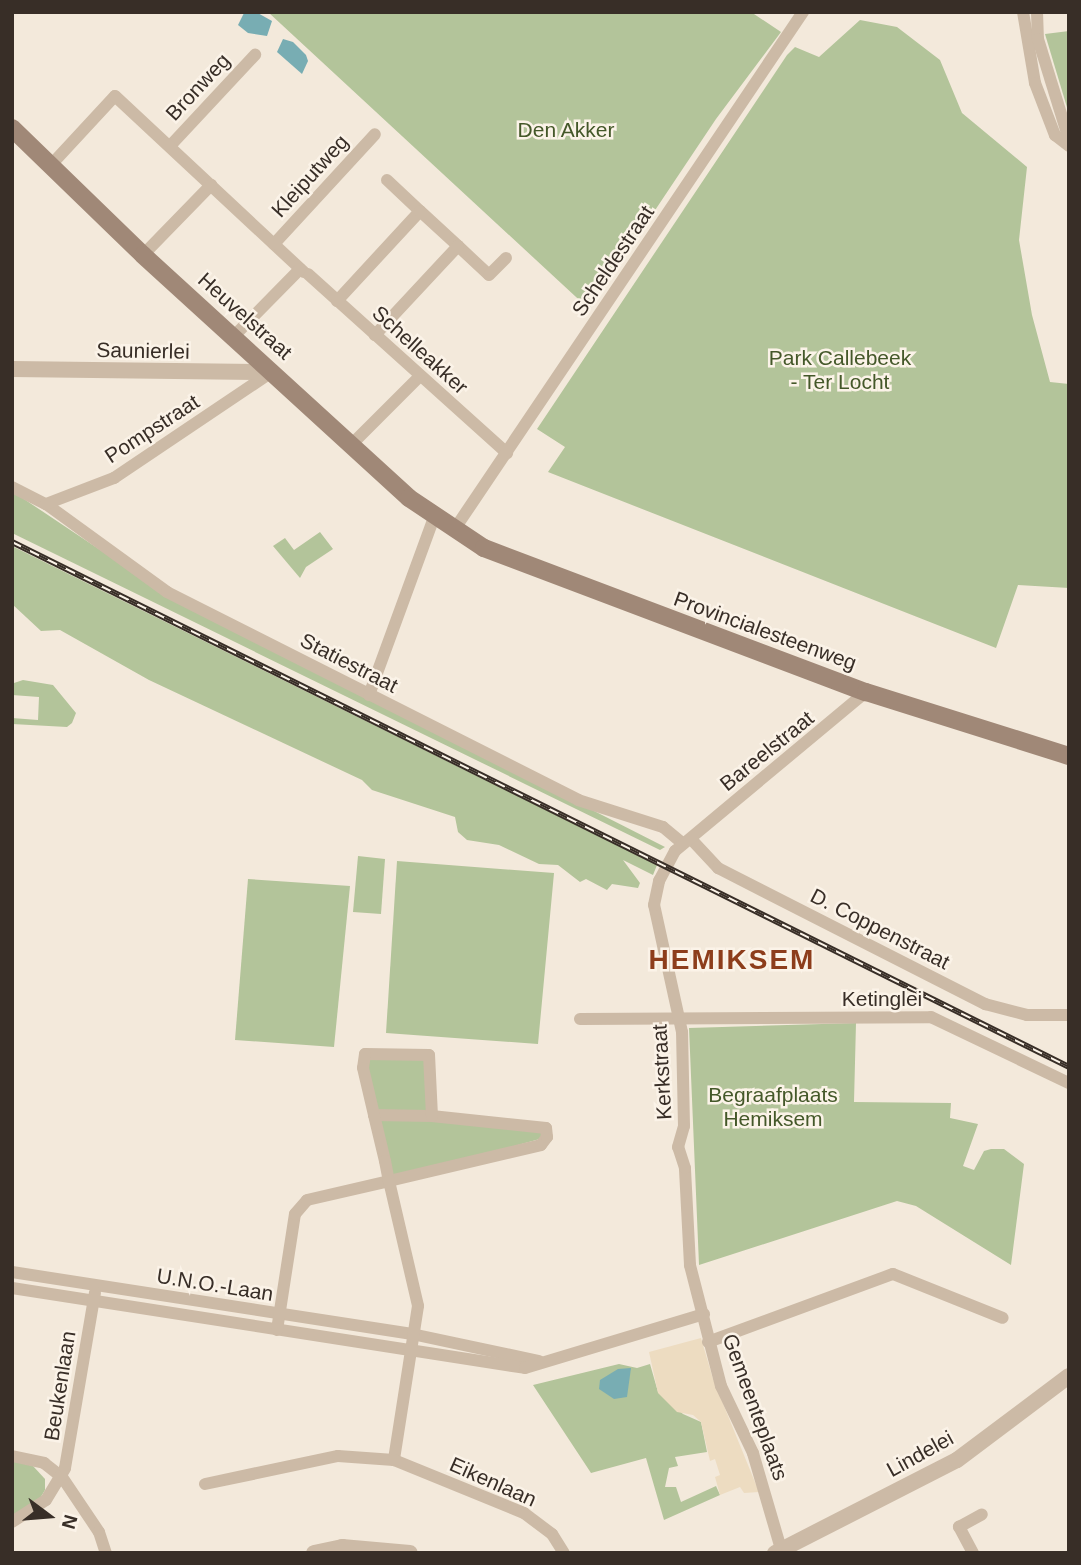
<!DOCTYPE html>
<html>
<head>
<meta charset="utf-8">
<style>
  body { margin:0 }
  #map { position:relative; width:1081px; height:1565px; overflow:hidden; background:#f3e9db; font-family:Arial,sans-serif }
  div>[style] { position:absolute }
  .green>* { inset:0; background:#b3c49a }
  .plaza>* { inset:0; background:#eddcc1 }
  .water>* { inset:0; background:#78adb3 }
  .minor>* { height:12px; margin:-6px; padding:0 6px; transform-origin:6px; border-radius:6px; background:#ccbaa6 }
  .tertiary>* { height:16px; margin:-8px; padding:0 8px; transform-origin:8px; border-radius:8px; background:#ccbaa6 }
  .secondary>* { height:18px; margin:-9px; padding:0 9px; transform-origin:9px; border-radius:9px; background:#a08877 }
  .rail>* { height:6px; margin-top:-3px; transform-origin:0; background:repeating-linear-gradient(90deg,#fbf3e8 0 10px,#382e27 0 20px); box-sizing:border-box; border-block:2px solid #382e27 }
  span { translate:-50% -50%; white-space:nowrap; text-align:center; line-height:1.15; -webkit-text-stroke:5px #fbf3e8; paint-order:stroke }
  .street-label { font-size:21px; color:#382e27 }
  .park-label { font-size:21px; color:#445829 }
  .district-label { font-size:28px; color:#8d3d1b; font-weight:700; letter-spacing:2px }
  .frame { position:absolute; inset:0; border:14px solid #382e27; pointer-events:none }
  .north { position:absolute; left:14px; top:1481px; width:70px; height:70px; -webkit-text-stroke:5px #fbf3e8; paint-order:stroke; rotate:106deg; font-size:19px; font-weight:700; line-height:28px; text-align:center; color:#382e27 }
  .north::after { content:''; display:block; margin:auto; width:24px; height:32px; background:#382e27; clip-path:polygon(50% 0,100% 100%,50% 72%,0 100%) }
</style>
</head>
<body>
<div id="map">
  <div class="green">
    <i style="clip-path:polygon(268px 12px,751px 12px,781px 32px,716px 119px,589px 309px)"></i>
    <i style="clip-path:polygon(860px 20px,897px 27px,940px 60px,962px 113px,1027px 167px,1019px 240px,1032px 315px,1050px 382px,1069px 384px,1069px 588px,1018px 585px,996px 648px,548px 472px,565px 447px,537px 429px,787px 55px,795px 47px,819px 57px)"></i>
    <i style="clip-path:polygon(1069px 31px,1069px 114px,1045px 34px)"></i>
    <i style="clip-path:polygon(12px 491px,163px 592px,665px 847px,660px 850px,12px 533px)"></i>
    <i style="clip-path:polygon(320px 532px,333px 549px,306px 567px,300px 578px,273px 546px,285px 538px,294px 550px)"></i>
    <i style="clip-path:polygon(12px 546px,657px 865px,653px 875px,623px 860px,640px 883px,638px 888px,612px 884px,607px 890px,586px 879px,580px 882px,558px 865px,539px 864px,499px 845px,467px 840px,458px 832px,455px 817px,372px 790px,362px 780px,149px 680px,60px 630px,41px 631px,12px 604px)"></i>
    <i style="clip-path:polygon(23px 680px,53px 685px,76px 713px,72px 723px,67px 727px,12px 724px,12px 718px,38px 720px,39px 697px,12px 695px,14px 683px)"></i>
    <i style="clip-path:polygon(358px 856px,385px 859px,381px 914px,353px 912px)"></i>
    <i style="clip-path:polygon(397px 861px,554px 873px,538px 1044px,386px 1033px)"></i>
    <i style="clip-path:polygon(248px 879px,350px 886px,334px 1047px,235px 1040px)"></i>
    <i style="clip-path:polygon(856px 1023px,854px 1102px,951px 1103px,950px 1118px,978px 1124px,963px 1166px,974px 1170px,984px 1151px,991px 1149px,1004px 1149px,1024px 1164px,1011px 1265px,916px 1206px,897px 1201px,699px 1265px,689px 1028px)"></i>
    <i style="clip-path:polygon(424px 1052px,432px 1116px,539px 1123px,547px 1137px,389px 1181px,365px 1054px)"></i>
    <i style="clip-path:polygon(619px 1364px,637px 1368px,650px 1364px,658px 1392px,683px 1414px,701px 1422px,707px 1452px,675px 1457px,678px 1466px,669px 1468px,665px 1487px,676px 1487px,681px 1502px,716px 1486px,720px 1495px,664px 1520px,646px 1458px,591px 1473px,533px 1385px)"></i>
    <i style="clip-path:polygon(12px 1461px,33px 1466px,45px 1479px,45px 1490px,39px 1500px,12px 1517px)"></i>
  </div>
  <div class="plaza">
    <i style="clip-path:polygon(701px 1338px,713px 1379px,759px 1492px,744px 1493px,740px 1487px,720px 1495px,715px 1477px,720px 1475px,715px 1459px,710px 1461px,701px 1422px,693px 1415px,677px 1412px,658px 1393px,649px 1352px)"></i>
  </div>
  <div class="water">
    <i style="clip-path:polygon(256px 12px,272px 21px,267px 36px,248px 33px,238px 25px,244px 13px)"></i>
    <i style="clip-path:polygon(283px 39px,293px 42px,306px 55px,308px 61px,302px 74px,277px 52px)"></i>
    <i style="clip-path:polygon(631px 1368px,627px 1397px,614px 1399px,599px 1389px,600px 1380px,618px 1369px)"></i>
  </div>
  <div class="minor">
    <i style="left:1023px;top:12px;width:72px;rotate:80.4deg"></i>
    <i style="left:1035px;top:83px;width:56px;rotate:69deg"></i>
    <i style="left:1055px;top:135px;width:18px;rotate:38deg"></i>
    <i style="left:1037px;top:12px;width:27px;rotate:88deg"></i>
    <i style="left:1038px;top:39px;width:106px;rotate:72.9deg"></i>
    <i style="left:170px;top:146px;width:125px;rotate:-47deg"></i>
    <i style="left:51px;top:165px;width:94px;rotate:-47.2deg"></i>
    <i style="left:115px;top:96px;width:258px;rotate:43deg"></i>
    <i style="left:387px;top:180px;width:45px;rotate:43.2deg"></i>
    <i style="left:274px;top:244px;width:149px;rotate:-47.4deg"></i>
    <i style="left:458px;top:246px;width:42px;rotate:43.1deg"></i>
    <i style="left:489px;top:275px;width:24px;rotate:-45deg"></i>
    <i style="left:143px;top:255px;width:98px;rotate:-45.8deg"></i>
    <i style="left:308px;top:274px;width:268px;rotate:42deg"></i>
    <i style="left:337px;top:301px;width:122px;rotate:-47.3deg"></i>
    <i style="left:420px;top:211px;width:52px;rotate:42.6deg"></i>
    <i style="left:458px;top:246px;width:122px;rotate:133deg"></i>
    <i style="left:234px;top:336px;width:94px;rotate:-45.4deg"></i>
    <i style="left:351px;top:445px;width:96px;rotate:-45deg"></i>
    <i style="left:12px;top:487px;width:38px;rotate:27deg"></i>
    <i style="left:46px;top:504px;width:150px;rotate:36deg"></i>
    <i style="left:167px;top:592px;width:461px;rotate:26.8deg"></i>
    <i style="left:578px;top:800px;width:89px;rotate:17.6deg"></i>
    <i style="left:663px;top:827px;width:26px;rotate:40deg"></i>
    <i style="left:46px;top:504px;width:73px;rotate:-20.9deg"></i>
    <i style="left:114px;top:478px;width:190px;rotate:-33.9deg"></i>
    <i style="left:454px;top:530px;width:625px;rotate:-56.03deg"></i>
    <i style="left:369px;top:695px;width:189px;rotate:-69.9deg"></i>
    <i style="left:691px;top:839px;width:40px;rotate:47deg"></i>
    <i style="left:718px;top:868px;width:300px;rotate:27deg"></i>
    <i style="left:985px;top:1004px;width:43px;rotate:14.7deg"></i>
    <i style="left:1027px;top:1015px;width:42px"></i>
    <i style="left:580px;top:1019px;width:351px;rotate:-0.3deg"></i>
    <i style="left:931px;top:1017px;width:153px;rotate:25.6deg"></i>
    <i style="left:374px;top:1115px;width:58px;rotate:1deg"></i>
    <i style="left:12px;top:1272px;width:405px;rotate:8.8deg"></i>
    <i style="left:412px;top:1334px;width:130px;rotate:12deg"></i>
    <i style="left:12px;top:1288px;width:519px;rotate:8.86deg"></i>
    <i style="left:525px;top:1368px;width:187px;rotate:-16.8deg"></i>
    <i style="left:277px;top:1330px;width:117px;rotate:-81.2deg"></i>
    <i style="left:295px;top:1214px;width:18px;rotate:-49deg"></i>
    <i style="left:307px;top:1200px;width:84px;rotate:-13deg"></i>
    <i style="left:389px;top:1181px;width:156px;rotate:-13.3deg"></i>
    <i style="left:541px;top:1145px;width:10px;rotate:-53deg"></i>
    <i style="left:547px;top:1137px;width:9px;rotate:-96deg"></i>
    <i style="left:546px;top:1128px;width:115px;rotate:-174deg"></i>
    <i style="left:432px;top:1116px;width:61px;rotate:-92.8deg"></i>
    <i style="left:429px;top:1055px;width:64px;rotate:-179.1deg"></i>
    <i style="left:365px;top:1054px;width:14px;rotate:98deg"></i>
    <i style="left:363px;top:1068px;width:48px;rotate:76.8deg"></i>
    <i style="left:374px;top:1115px;width:47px;rotate:76.6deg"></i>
    <i style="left:385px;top:1161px;width:20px;rotate:79deg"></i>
    <i style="left:389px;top:1181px;width:128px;rotate:76.9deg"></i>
    <i style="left:418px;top:1306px;width:156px;rotate:98.9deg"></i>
    <i style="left:708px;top:1342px;width:197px;rotate:-20.2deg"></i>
    <i style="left:893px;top:1274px;width:118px;rotate:21.8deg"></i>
    <i style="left:12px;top:1456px;width:33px;rotate:12deg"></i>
    <i style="left:44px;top:1463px;width:23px;rotate:38deg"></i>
    <i style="left:62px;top:1477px;width:66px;rotate:56.1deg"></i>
    <i style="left:99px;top:1532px;width:22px;rotate:72deg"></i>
    <i style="left:205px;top:1484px;width:136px;rotate:-11.9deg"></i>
    <i style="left:338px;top:1456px;width:56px;rotate:4.1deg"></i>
    <i style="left:394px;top:1460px;width:140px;rotate:22.2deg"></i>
    <i style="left:524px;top:1513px;width:35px;rotate:37deg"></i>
    <i style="left:552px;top:1534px;width:22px;rotate:58deg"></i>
    <i style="left:12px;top:1522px;width:40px;rotate:-32.9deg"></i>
    <i style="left:46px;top:1500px;width:37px;rotate:-59deg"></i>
    <i style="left:65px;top:1468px;width:178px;rotate:-80.3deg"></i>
    <i style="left:781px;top:1549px;width:100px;rotate:-106.3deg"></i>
    <i style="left:753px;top:1453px;width:74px;rotate:-115.5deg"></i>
    <i style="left:721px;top:1386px;width:125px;rotate:-104.4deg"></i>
    <i style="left:690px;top:1265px;width:97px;rotate:-93deg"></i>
    <i style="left:685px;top:1168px;width:22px;rotate:-108deg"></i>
    <i style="left:678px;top:1147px;width:22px;rotate:-74deg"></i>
    <i style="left:684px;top:1126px;width:94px;rotate:-91.2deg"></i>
    <i style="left:682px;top:1032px;width:130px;rotate:-102.4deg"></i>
    <i style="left:654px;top:905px;width:25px;rotate:-78deg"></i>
    <i style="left:659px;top:881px;width:34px;rotate:-62deg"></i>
    <i style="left:675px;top:851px;width:249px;rotate:-39.8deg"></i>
    <i style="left:973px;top:1553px;width:30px;rotate:-118deg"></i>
    <i style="left:959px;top:1527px;width:26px;rotate:-29deg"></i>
  </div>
  <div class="tertiary">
    <i style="left:12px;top:369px;width:260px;rotate:0.7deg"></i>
    <i style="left:314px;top:1553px;width:29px;rotate:-12deg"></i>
    <i style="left:342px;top:1547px;width:68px;rotate:5deg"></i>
    <i style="left:775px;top:1553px;width:204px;rotate:-27.1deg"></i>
    <i style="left:957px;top:1460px;width:140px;rotate:-36.9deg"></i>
  </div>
  <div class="secondary">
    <i style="left:12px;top:128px;width:182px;rotate:44.1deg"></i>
    <i style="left:143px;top:255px;width:360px;rotate:42.4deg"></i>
    <i style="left:409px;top:498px;width:90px;rotate:33.7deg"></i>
    <i style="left:484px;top:548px;width:408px;rotate:20.7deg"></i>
    <i style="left:866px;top:692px;width:213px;rotate:17.5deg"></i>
  </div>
  <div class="rail">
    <i style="left:12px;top:542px;width:1180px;rotate:26.41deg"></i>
  </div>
  <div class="street-label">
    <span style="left:198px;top:87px;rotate:-47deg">Bronweg</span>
    <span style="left:310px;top:176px;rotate:-48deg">Kleiputweg</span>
    <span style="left:613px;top:261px;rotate:-56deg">Scheldestraat</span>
    <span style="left:245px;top:316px;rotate:42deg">Heuvelstraat</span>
    <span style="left:420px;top:350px;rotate:42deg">Schelleakker</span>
    <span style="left:143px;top:351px;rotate:1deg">Saunierlei</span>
    <span style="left:152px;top:429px;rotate:-33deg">Pompstraat</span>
    <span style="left:765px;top:631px;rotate:20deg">Provincialesteenweg</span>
    <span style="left:349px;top:663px;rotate:27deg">Statiestraat</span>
    <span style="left:767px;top:751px;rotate:-39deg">Bareelstraat</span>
    <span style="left:880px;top:929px;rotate:27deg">D. Coppenstraat</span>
    <span style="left:882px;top:999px">Ketinglei</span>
    <span style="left:662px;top:1072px;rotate:-93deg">Kerkstraat</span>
    <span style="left:215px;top:1285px;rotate:9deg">U.N.O.-Laan</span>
    <span style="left:60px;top:1386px;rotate:-81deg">Beukenlaan</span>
    <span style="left:755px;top:1407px;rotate:70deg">Gemeenteplaats</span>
    <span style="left:920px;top:1454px;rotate:-29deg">Lindelei</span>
    <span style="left:493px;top:1482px;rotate:24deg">Eikenlaan</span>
  </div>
  <div class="park-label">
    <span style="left:566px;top:130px">Den Akker</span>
    <span style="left:840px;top:370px">Park Callebeek<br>- Ter Locht</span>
    <span style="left:773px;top:1107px">Begraafplaats<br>Hemiksem</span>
  </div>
  <div class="district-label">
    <span style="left:732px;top:960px">HEMIKSEM</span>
  </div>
  <div class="frame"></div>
  <div class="north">N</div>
</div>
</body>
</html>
